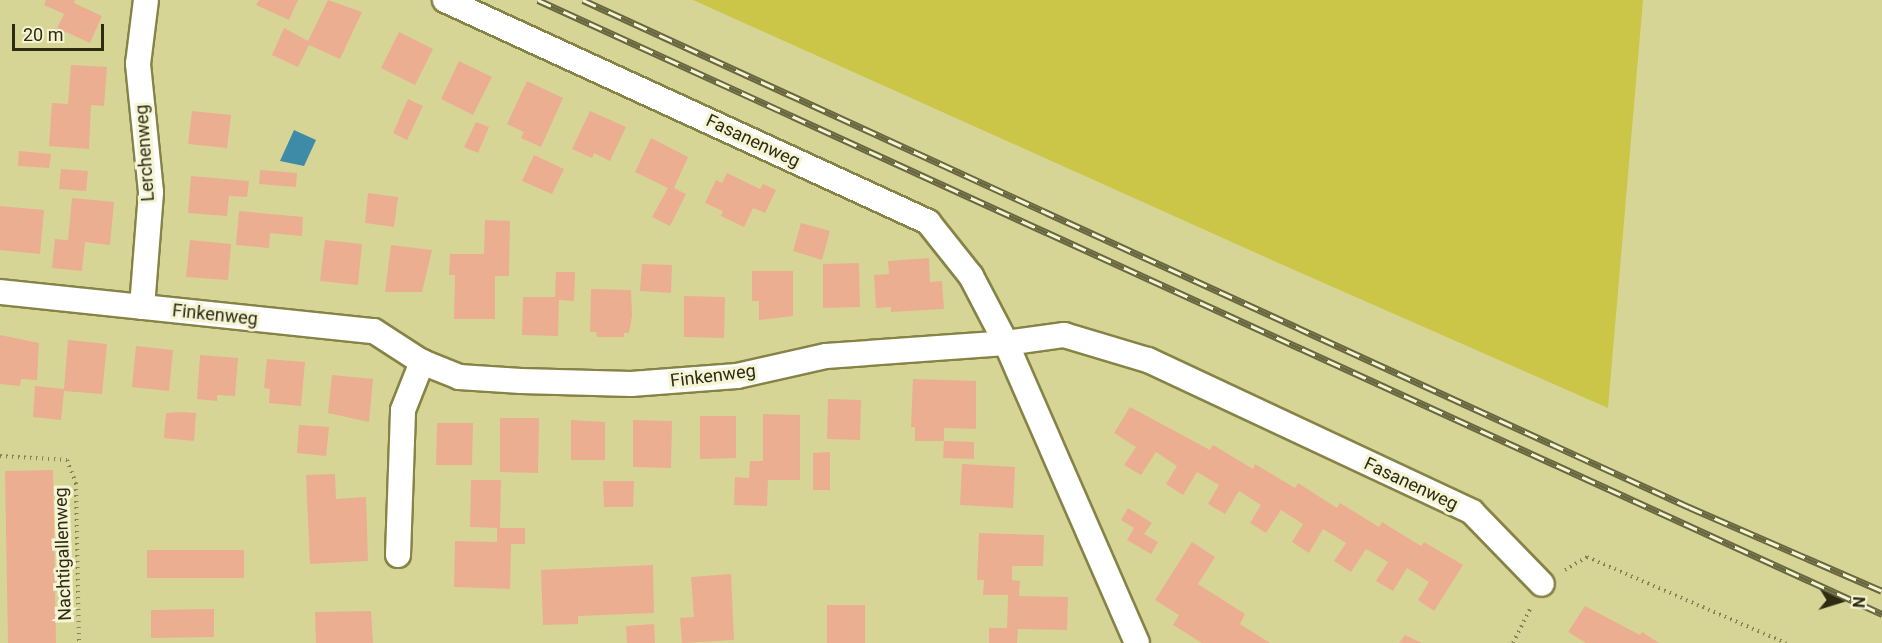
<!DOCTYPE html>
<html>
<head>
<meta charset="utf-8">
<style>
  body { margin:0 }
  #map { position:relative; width:1882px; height:643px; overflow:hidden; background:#d7d596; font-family:Roboto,sans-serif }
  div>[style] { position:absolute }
  .green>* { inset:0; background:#cbc548 }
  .water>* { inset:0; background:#3e8ba8 }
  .building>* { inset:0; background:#ebae91 }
  .path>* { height:4px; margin-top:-2px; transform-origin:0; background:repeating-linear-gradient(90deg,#858457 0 1.5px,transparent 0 6px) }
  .roads { filter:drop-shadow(2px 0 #868346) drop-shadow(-2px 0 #868346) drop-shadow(0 2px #868346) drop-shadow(0 -2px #868346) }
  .street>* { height:24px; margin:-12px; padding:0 12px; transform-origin:12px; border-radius:12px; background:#fff }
  .rail>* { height:7px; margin-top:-3.5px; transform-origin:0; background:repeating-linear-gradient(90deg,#f5f4d5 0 14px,#686740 0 28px); box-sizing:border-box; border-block:2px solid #686740 }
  span { translate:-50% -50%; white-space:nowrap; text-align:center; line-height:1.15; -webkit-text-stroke:6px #f5f4d5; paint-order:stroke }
  .street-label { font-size:18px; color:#2d2c12 }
  .north { position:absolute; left:1810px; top:571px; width:60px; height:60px; -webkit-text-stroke:4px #f5f4d5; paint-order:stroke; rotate:94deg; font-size:16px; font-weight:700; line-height:24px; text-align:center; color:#2d2c12 }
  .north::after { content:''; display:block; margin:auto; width:21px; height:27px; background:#2d2c12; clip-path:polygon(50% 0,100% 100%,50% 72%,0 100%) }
  .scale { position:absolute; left:12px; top:24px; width:92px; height:27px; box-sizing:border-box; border:3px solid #2d2c12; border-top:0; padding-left:8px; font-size:18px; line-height:21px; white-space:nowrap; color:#2d2c12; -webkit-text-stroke:4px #f5f4d5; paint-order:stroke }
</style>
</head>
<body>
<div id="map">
  <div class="green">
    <i style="clip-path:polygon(693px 0,1643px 0,1608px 408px,1283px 265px)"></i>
  </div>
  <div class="water">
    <i style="clip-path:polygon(294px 130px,316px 140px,304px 166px,280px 161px)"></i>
  </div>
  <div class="building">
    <i style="clip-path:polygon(46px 0,75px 0,74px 3px,102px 16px,90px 43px,57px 28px,64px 14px,44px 5px)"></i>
    <i style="clip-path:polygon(259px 0,298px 0,289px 20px,256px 5px)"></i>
    <i style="clip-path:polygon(328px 0,362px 12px,340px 59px,309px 45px,298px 67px,272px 55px,284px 28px,308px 41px)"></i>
    <i style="clip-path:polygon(399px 32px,433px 49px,415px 85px,381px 68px)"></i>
    <i style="clip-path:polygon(459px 61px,492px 77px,473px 115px,441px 99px)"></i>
    <i style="clip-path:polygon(71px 65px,107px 67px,104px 106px,91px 105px,89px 149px,49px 146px,52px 103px,68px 104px)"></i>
    <i style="clip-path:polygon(527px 81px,563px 98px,541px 147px,521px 138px,524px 132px,507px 124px)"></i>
    <i style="clip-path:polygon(408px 99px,423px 106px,407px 140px,393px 133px)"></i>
    <i style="clip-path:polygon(192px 111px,231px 115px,227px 148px,188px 144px)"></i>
    <i style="clip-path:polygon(590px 111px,626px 127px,610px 161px,594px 153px,592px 158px,572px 149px)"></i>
    <i style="clip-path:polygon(476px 122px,489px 127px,478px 153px,464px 147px)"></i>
    <i style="clip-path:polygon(651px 138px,688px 157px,674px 188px,686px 194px,670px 226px,652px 217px,668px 188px,635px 172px)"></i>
    <i style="clip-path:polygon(19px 151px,51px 154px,49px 168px,18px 166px)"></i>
    <i style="clip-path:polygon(534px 155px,564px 169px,552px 194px,522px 181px)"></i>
    <i style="clip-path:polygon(61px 169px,88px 171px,86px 191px,59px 189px)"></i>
    <i style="clip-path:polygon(260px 170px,297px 173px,296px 187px,259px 184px)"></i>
    <i style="clip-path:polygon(727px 173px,760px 189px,763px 184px,776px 190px,765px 213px,753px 208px,744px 227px,721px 216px,723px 211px,705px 203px,716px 180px,722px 183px)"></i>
    <i style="clip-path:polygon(191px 176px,249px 181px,247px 197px,229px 196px,227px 216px,188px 213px)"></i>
    <i style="clip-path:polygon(368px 193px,398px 197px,394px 227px,365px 223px)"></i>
    <i style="clip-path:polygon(72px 198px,114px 202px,110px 245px,85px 242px,82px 271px,52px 268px,55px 239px,68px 240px)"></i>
    <i style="clip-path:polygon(0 206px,44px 210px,40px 254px,0 250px)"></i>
    <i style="clip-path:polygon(239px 211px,303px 217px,302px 236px,270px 233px,269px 248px,236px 245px)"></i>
    <i style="clip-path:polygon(485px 220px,510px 221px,509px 276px,495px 276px,495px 319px,454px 319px,455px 275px,449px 275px,450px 254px,484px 254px)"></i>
    <i style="clip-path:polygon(801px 223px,830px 231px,822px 260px,793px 251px)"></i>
    <i style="clip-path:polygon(190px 240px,231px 244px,228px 280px,186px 277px)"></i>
    <i style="clip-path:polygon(325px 240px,362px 244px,358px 285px,320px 281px)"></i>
    <i style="clip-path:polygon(391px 245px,432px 250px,422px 292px,385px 292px)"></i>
    <i style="clip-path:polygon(929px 258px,930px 282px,942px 281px,944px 309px,891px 312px,891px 307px,876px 308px,874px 275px,889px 274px,888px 261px)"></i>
    <i style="clip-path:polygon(859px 263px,860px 307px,823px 308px,823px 264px)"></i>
    <i style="clip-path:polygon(642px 264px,672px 265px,671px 293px,640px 291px)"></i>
    <i style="clip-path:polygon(752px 271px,793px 271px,793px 316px,759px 320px,759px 301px,752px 301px)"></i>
    <i style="clip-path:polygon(556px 272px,575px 272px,574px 301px,559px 300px,558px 336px,522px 335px,523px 297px,555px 297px)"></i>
    <i style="clip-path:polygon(591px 289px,631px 290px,632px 316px,629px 333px,624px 333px,624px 337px,597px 337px,596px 332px,590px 332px)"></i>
    <i style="clip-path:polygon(684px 296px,725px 297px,724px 338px,684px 337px)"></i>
    <i style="clip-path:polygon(0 335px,39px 343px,37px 380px,21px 379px,20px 386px,0 384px)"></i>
    <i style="clip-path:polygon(68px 340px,107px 344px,102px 394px,64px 391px,61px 420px,33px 417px,35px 386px,64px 389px)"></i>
    <i style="clip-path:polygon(136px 346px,173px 350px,169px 391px,132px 387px)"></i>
    <i style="clip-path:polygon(200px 355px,238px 358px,235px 396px,217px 395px,217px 401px,197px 399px)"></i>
    <i style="clip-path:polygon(267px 359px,305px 362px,301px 406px,269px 403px,270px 389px,264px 388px)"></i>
    <i style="clip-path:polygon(332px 375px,373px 379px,369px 422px,328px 413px)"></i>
    <i style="clip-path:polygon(913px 379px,976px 381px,976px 429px,944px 428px,944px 441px,915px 441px,915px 427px,911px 427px)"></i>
    <i style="clip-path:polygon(828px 399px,861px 400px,860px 440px,827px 439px)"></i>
    <i style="clip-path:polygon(1130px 407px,1210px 450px,1213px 445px,1253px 469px,1255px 464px,1295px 488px,1298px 483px,1337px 508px,1340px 503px,1379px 527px,1382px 522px,1421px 546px,1424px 542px,1463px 565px,1434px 611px,1418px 600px,1429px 582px,1407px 568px,1393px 591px,1376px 581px,1388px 562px,1366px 549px,1351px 572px,1334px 561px,1346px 543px,1323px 529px,1309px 553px,1292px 542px,1303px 524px,1281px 510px,1266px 533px,1250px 523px,1261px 505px,1239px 491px,1225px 514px,1208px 504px,1219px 485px,1197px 472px,1183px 495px,1166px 484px,1177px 466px,1156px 452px,1141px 475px,1124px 465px,1136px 447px,1114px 433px)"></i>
    <i style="clip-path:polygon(181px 412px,196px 413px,194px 441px,164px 438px,166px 413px)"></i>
    <i style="clip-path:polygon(763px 414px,800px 415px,800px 480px,768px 480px,767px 506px,734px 505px,735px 477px,749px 478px,750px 461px,763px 461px)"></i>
    <i style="clip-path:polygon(700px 416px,736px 416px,736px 458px,700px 459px)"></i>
    <i style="clip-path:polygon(500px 418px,539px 418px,538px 473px,500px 472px)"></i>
    <i style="clip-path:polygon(571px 420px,605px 422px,605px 460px,571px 460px)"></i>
    <i style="clip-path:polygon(633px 420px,672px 421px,671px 468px,633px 467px)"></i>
    <i style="clip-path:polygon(437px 423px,473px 423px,472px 465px,436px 465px)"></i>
    <i style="clip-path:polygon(299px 425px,329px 427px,326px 456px,297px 453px)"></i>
    <i style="clip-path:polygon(944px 441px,974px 442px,974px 459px,943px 458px)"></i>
    <i style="clip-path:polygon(830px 452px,830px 490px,813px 490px,813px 453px)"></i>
    <i style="clip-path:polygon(962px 464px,1015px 467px,1013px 508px,960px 505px)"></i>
    <i style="clip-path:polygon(53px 470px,56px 643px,8px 643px,5px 471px)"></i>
    <i style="clip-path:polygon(335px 474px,336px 499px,366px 497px,368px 561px,310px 564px,306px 475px)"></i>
    <i style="clip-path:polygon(471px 480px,501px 480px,500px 528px,525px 528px,525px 544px,511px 544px,510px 589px,454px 587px,455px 541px,497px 542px,497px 528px,470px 527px)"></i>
    <i style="clip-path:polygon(603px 481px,634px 481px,633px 507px,604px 507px)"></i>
    <i style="clip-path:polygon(1128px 508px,1152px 523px,1144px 534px,1158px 542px,1151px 554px,1127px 540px,1134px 528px,1121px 520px)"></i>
    <i style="clip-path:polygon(979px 533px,1044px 535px,1043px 566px,1012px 566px,1012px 580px,1020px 581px,1019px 596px,1068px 597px,1067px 630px,1018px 629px,1017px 643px,989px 643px,989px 628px,1007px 628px,1008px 595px,983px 595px,984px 580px,977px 580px)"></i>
    <i style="clip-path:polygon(1192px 542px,1215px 557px,1198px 584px,1245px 614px,1240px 624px,1270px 643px,1202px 643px,1173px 625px,1179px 615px,1155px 600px)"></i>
    <i style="clip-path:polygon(147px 550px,244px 550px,244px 578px,147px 578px)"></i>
    <i style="clip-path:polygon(653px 565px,654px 613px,578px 616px,578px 624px,543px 625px,541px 570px)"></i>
    <i style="clip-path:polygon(731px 574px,734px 640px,682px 643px,680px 618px,694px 617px,691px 577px)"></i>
    <i style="clip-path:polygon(827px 605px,865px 605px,865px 643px,827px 643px)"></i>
    <i style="clip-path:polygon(1585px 606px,1640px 635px,1642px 632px,1659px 643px,1586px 643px,1568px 632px)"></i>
    <i style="clip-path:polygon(214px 609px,214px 637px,151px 638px,151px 610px)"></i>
    <i style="clip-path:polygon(371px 611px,373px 643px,316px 643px,315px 612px)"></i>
    <i style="clip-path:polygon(654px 624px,655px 643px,627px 643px,626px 626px)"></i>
    <i style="clip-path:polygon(1405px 635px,1422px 643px,1399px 643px)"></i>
  </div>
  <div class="path">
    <i style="left:0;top:456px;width:67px;rotate:3.4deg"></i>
    <i style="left:67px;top:460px;width:25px;rotate:69deg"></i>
    <i style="left:76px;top:483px;width:160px;rotate:88.9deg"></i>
    <i style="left:1565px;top:570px;width:26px;rotate:-31deg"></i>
    <i style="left:1587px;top:557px;width:217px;rotate:23.4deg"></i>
    <i style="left:1513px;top:643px;width:40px;rotate:-63.4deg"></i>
  </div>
  <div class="roads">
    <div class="street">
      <i style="left:445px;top:0;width:532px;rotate:24.68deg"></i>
      <i style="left:928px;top:222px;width:69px;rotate:51.5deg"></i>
      <i style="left:971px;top:276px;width:76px;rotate:62.4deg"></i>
      <i style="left:1006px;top:343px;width:327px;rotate:66.4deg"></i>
      <i style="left:0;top:292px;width:376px;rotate:6deg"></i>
      <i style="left:374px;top:331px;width:57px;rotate:32.9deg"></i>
      <i style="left:422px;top:362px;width:40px;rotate:22deg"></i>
      <i style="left:459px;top:377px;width:62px;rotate:3.7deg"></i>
      <i style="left:521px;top:381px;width:110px;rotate:1.6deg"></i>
      <i style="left:631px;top:384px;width:106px;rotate:-4.3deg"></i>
      <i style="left:737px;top:376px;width:91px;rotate:-12.7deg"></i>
      <i style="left:826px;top:356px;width:180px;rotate:-4.1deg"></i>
      <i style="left:1006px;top:343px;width:59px;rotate:-7.9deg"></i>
      <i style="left:1064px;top:335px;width:88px;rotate:16.6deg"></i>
      <i style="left:1148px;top:360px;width:358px;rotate:25.1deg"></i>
      <i style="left:1472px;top:512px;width:100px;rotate:45.8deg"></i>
      <i style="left:142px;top:307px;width:115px;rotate:-85.5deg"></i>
      <i style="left:151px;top:192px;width:129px;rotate:-95.8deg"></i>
      <i style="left:138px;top:64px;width:64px;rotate:-82.9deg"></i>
      <i style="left:398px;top:555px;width:145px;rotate:-88deg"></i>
      <i style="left:403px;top:410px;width:52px;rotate:-68.4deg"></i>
    </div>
  </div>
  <div class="rail">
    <i style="left:538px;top:0;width:1478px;rotate:24.55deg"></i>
    <i style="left:583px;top:0;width:1217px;rotate:24.63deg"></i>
    <i style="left:1689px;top:507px;width:210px;rotate:23.5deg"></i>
  </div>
  <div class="street-label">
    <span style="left:753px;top:141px;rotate:25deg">Fasanenweg</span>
    <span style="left:145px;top:153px;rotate:-94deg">Lerchenweg</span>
    <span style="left:215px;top:315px;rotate:6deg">Finkenweg</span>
    <span style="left:713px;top:376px;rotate:-7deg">Finkenweg</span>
    <span style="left:1411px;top:484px;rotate:25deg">Fasanenweg</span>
    <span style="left:63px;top:554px;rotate:-92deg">Nachtigallenweg</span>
  </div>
  <div class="north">N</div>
  <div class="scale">20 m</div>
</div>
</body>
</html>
